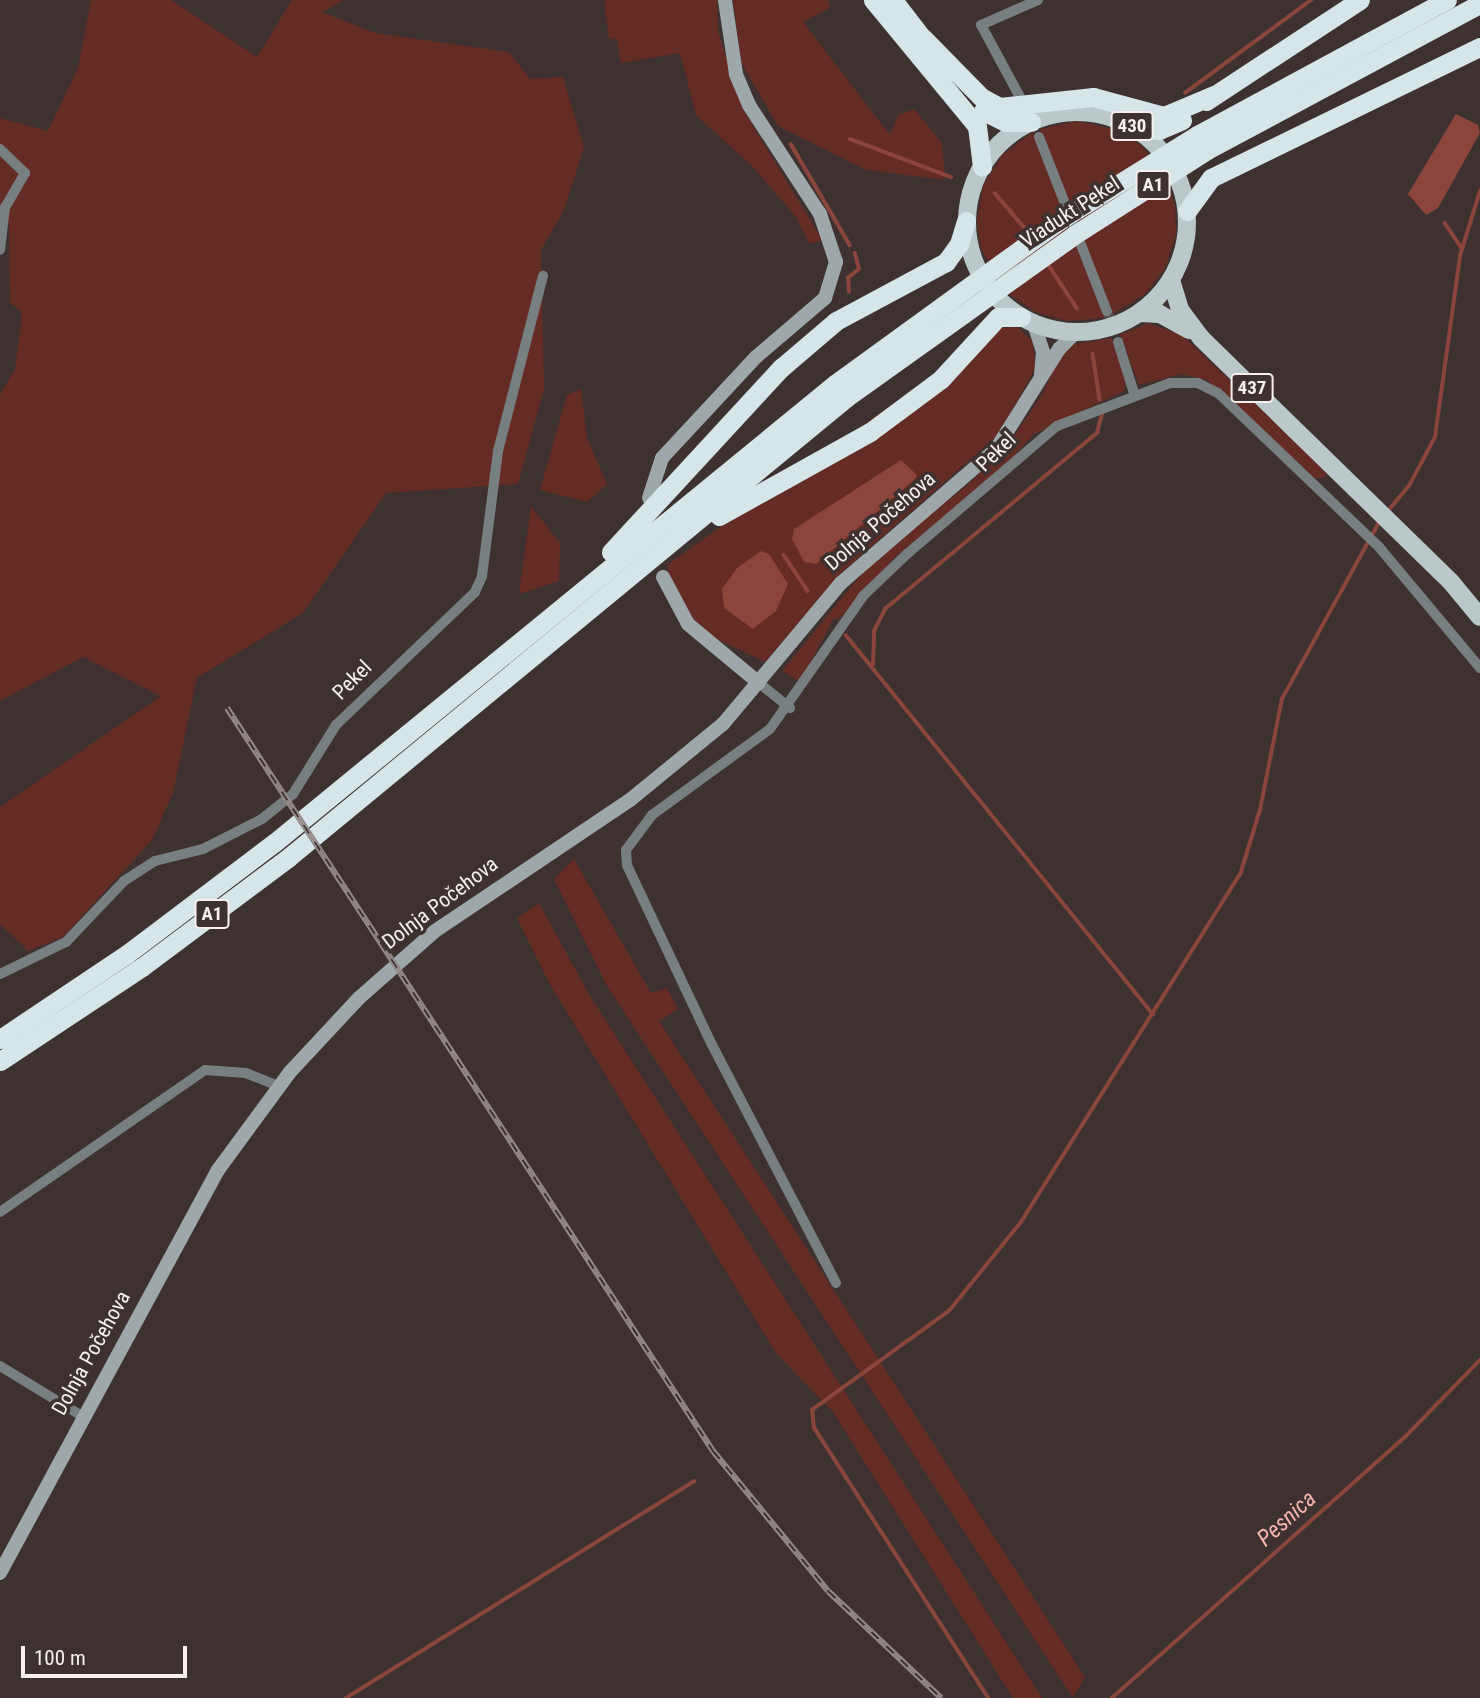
<!DOCTYPE html>
<html>
<head>
<meta charset="utf-8">
<style>
  body { margin:0 }
  #map { position:relative; width:1480px; height:1698px; overflow:hidden; background:#3d3230; font-family:"Roboto Condensed",sans-serif }
  div>[style] { position:absolute }
  .green>* { inset:0; background:#652b25 }
  .water>* { inset:0; background:#8b453d }
  .stream>* { height:3.5px; margin:-1.75px; padding:0 1.75px; transform-origin:1.75px; border-radius:1.75px; background:#8b453d }
  .street-tunnel>* { height:10px; margin-top:-5px; transform-origin:0; background:repeating-linear-gradient(90deg,#594e4d 0 10px,transparent 0 15px) }
  .street>* { height:10px; margin:-5px; padding:0 5px; transform-origin:5px; border-radius:5px; background:#787f80 }
  .secondary>* { height:14px; margin:-7px; padding:0 7px; transform-origin:7px; border-radius:7px; background:#9ea8aa }
  .primary>* { height:18px; margin:-9px; padding:0 9px; transform-origin:9px; border-radius:9px; background:#bbc8ca }
  .primary>.ring { margin:-9px; padding:0; box-sizing:content-box; background:none; border:18px solid #bbc8ca; border-radius:50% }
  .highway>* { height:19px; margin:-9.5px; padding:0 9.5px; transform-origin:9.5px; border-radius:9.5px; background:#d5e5e8 }
  .rail>* { height:6px; margin-top:-3px; transform-origin:0; background:repeating-linear-gradient(90deg,#3d3230 0 10px,#948a89 0 20px); box-sizing:border-box; border-block:2px solid #948a89 }
  .highway-bridge>* { height:19px; margin:-9.5px; padding:0 9.5px; transform-origin:9.5px; border-radius:9.5px; background:#d5e5e8 }
  span { translate:-50% -50%; white-space:nowrap; text-align:center; line-height:1.15; -webkit-text-stroke:7px #3d3230; paint-order:stroke }
  .shield-label span { padding:2px 5px; background:#3d3230; border:2px solid; border-radius:5px; -webkit-text-stroke-width:0 }
  .shield-label { font-size:19px; color:#f8f0ef; font-weight:700 }
  .street-label { font-size:21px; color:#f8f0ef }
  .water-label { font-size:23px; color:#f5b5ac; font-style:italic }
  .scale { position:absolute; left:21px; top:1646px; width:166px; height:32px; box-sizing:border-box; border:4px solid #f8f0ef; border-top:0; padding-left:9px; font-size:21px; line-height:24px; white-space:nowrap; color:#f8f0ef; -webkit-text-stroke:5px #3d3230; paint-order:stroke }
</style>
</head>
<body>
<div id="map">
  <div class="green">
    <i style="clip-path:polygon(91px 0,171px 0,257px 57px,292px 0,344px 0,322px 12px,375px 33px,509px 52px,530px 79px,563px 77px,584px 147px,564px 210px,541px 250px,544px 389px,518px 484px,386px 493px,303px 613px,197px 678px,173px 793px,152px 840px,63px 937px,28px 951px,0 924px,0 807px,161px 696px,83px 657px,0 701px,0 395px,15px 369px,22px 313px,10px 302px,9px 223px,0 212px,0 118px,48px 131px,78px 68px)"></i>
    <i style="clip-path:polygon(604px 0,717px 0,718px 31px,742px 108px,823px 241px,809px 243px,796px 217px,753px 167px,696px 115px,680px 53px,621px 63px,617px 39px,609px 39px)"></i>
    <i style="clip-path:polygon(733px 0,828px 0,830px 8px,803px 22px,890px 135px,898px 115px,914px 109px,942px 143px,945px 180px,866px 170px,778px 126px,741px 62px)"></i>
    <i style="clip-path:polygon(1078px 121px,1117px 130px,1142px 146px,1166px 178px,1175px 206px,1176px 235px,1165px 269px,1144px 295px,1113px 314px,1040px 129px)"></i>
    <i style="clip-path:polygon(1033px 132px,1104px 309px,1104px 318px,1067px 321px,1035px 312px,1009px 294px,981px 249px,977px 221px,983px 186px,1002px 155px)"></i>
    <i style="clip-path:polygon(1148px 323px,1182px 335px,1327px 472px,1324px 478px,1315px 478px,1207px 380px,1181px 374px,1139px 385px,1120px 335px)"></i>
    <i style="clip-path:polygon(1018px 327px,1033px 342px,1036px 367px,999px 434px,842px 572px,765px 662px,715px 638px,690px 616px,671px 585px,667px 565px,999px 328px)"></i>
    <i style="clip-path:polygon(1112px 338px,1126px 381px,1124px 391px,1034px 434px,1007px 464px,894px 558px,838px 620px,834px 618px,800px 682px,782px 671px,871px 563px,972px 481px,1010px 442px,1043px 393px,1058px 359px,1074px 344px)"></i>
    <i style="clip-path:polygon(581px 389px,587px 438px,607px 484px,587px 502px,540px 490px,567px 395px)"></i>
    <i style="clip-path:polygon(531px 506px,560px 543px,559px 581px,519px 594px)"></i>
    <i style="clip-path:polygon(574px 859px,651px 993px,667px 988px,678px 1009px,659px 1021px,1085px 1677px,1073px 1698px,607px 986px,554px 879px)"></i>
    <i style="clip-path:polygon(539px 903px,590px 996px,1042px 1698px,1013px 1698px,833px 1412px,776px 1353px,549px 983px,517px 918px)"></i>
  </div>
  <div class="water">
    <i style="clip-path:polygon(1456px 114px,1478px 125px,1480px 133px,1438px 208px,1426px 215px,1408px 194px)"></i>
    <i style="clip-path:polygon(901px 460px,917px 475px,914px 480px,816px 564px,804px 562px,792px 539px,794px 529px)"></i>
    <i style="clip-path:polygon(761px 551px,769px 554px,788px 584px,776px 611px,753px 629px,724px 608px,722px 589px,737px 568px)"></i>
  </div>
  <div class="stream">
    <i style="left:1185px;top:93px;width:157px;rotate:-36.4deg"></i>
    <i style="left:850px;top:139px;width:108px;rotate:20.6deg"></i>
    <i style="left:791px;top:144px;width:117px;rotate:59.7deg"></i>
    <i style="left:995px;top:193px;width:52px;rotate:49.6deg"></i>
    <i style="left:1445px;top:223px;width:29px;rotate:56deg"></i>
    <i style="left:1048px;top:264px;width:53px;rotate:56.6deg"></i>
    <i style="left:849px;top:292px;width:14px;rotate:-94deg"></i>
    <i style="left:848px;top:278px;width:14px;rotate:-39deg"></i>
    <i style="left:859px;top:269px;width:16px;rotate:-105deg"></i>
    <i style="left:1093px;top:354px;width:46px;rotate:81.2deg"></i>
    <i style="left:1387px;top:512px;width:34px;rotate:-50deg"></i>
    <i style="left:1409px;top:486px;width:55px;rotate:-62deg"></i>
    <i style="left:1435px;top:437px;width:183px;rotate:-82.1deg"></i>
    <i style="left:1460px;top:256px;width:68px;rotate:-72.9deg"></i>
    <i style="left:784px;top:555px;width:43px;rotate:56.3deg"></i>
    <i style="left:846px;top:635px;width:488px;rotate:51deg"></i>
    <i style="left:873px;top:665px;width:34px;rotate:-88deg"></i>
    <i style="left:874px;top:631px;width:25px;rotate:-63deg"></i>
    <i style="left:885px;top:609px;width:276px;rotate:-39.7deg"></i>
    <i style="left:1097px;top:433px;width:20px;rotate:-75deg"></i>
    <i style="left:346px;top:1698px;width:410px;rotate:-31.9deg"></i>
    <i style="left:988px;top:1698px;width:321px;rotate:-122.8deg"></i>
    <i style="left:814px;top:1428px;width:18px;rotate:-96deg"></i>
    <i style="left:812px;top:1410px;width:169px;rotate:-35.9deg"></i>
    <i style="left:949px;top:1311px;width:114px;rotate:-51deg"></i>
    <i style="left:1021px;top:1222px;width:413px;rotate:-57.8deg"></i>
    <i style="left:1241px;top:872px;width:65px;rotate:-73deg"></i>
    <i style="left:1260px;top:810px;width:113px;rotate:-78.8deg"></i>
    <i style="left:1282px;top:699px;width:203px;rotate:-61.2deg"></i>
    <i style="left:1112px;top:1698px;width:391px;rotate:-41.7deg"></i>
    <i style="left:1404px;top:1438px;width:109px;rotate:-45.7deg"></i>
  </div>
  <div class="street-tunnel">
    <i style="left:1107px;top:311px;width:33px;rotate:70deg"></i>
  </div>
  <div class="street">
    <i style="left:1020px;top:97px;width:82px;rotate:-118.4deg"></i>
    <i style="left:981px;top:25px;width:62px;rotate:-23.7deg"></i>
    <i style="left:1039px;top:137px;width:187px;rotate:68.7deg"></i>
    <i style="left:0;top:149px;width:35px;rotate:44deg"></i>
    <i style="left:25px;top:173px;width:39px;rotate:120deg"></i>
    <i style="left:5px;top:207px;width:43px;rotate:96.6deg"></i>
    <i style="left:1118px;top:342px;width:53px;rotate:72.6deg"></i>
    <i style="left:759px;top:683px;width:40px;rotate:39deg"></i>
    <i style="left:0;top:974px;width:73px;rotate:-25.9deg"></i>
    <i style="left:66px;top:942px;width:84px;rotate:-46.4deg"></i>
    <i style="left:124px;top:881px;width:37px;rotate:-33deg"></i>
    <i style="left:155px;top:861px;width:49px;rotate:-14deg"></i>
    <i style="left:203px;top:849px;width:66px;rotate:-27deg"></i>
    <i style="left:262px;top:819px;width:40px;rotate:-39deg"></i>
    <i style="left:293px;top:794px;width:81px;rotate:-58.1deg"></i>
    <i style="left:336px;top:725px;width:192px;rotate:-43.7deg"></i>
    <i style="left:475px;top:592px;width:17px;rotate:-66deg"></i>
    <i style="left:482px;top:576px;width:126px;rotate:-82.7deg"></i>
    <i style="left:498px;top:451px;width:181px;rotate:-75.6deg"></i>
    <i style="left:0;top:1212px;width:249px;rotate:-34.7deg"></i>
    <i style="left:205px;top:1070px;width:41px;rotate:4.2deg"></i>
    <i style="left:246px;top:1073px;width:35px;rotate:22deg"></i>
    <i style="left:836px;top:1283px;width:268px;rotate:-117.5deg"></i>
    <i style="left:712px;top:1045px;width:199px;rotate:-115.3deg"></i>
    <i style="left:627px;top:865px;width:15px;rotate:-94deg"></i>
    <i style="left:626px;top:850px;width:44px;rotate:-53.4deg"></i>
    <i style="left:652px;top:815px;width:146px;rotate:-36.1deg"></i>
    <i style="left:770px;top:729px;width:162px;rotate:-55deg"></i>
    <i style="left:863px;top:596px;width:61px;rotate:-43.7deg"></i>
    <i style="left:907px;top:554px;width:197px;rotate:-40.5deg"></i>
    <i style="left:1057px;top:426px;width:121px;rotate:-20.8deg"></i>
    <i style="left:1170px;top:383px;width:28px"></i>
    <i style="left:1198px;top:383px;width:22px;rotate:27deg"></i>
    <i style="left:1218px;top:393px;width:223px;rotate:43.7deg"></i>
    <i style="left:1379px;top:547px;width:158px;rotate:50.1deg"></i>
    <i style="left:0;top:1366px;width:96px;rotate:31.4deg"></i>
  </div>
  <div class="secondary">
    <i style="left:1034px;top:324px;width:29px;rotate:72deg"></i>
    <i style="left:1043px;top:352px;width:24px;rotate:95deg"></i>
    <i style="left:649px;top:498px;width:42px;rotate:-72deg"></i>
    <i style="left:662px;top:458px;width:138px;rotate:-47.1deg"></i>
    <i style="left:756px;top:357px;width:91px;rotate:-40.5deg"></i>
    <i style="left:825px;top:298px;width:38px;rotate:-73deg"></i>
    <i style="left:836px;top:262px;width:51px;rotate:-108.4deg"></i>
    <i style="left:820px;top:214px;width:130px;rotate:-123.1deg"></i>
    <i style="left:749px;top:105px;width:34px;rotate:-113deg"></i>
    <i style="left:736px;top:74px;width:75px;rotate:-98.5deg"></i>
    <i style="left:663px;top:577px;width:53px;rotate:62deg"></i>
    <i style="left:688px;top:624px;width:92px;rotate:39.7deg"></i>
    <i style="left:0;top:1573px;width:458px;rotate:-61.6deg"></i>
    <i style="left:218px;top:1170px;width:122px;rotate:-53.7deg"></i>
    <i style="left:290px;top:1072px;width:101px;rotate:-47deg"></i>
    <i style="left:359px;top:998px;width:101px;rotate:-41.4deg"></i>
    <i style="left:435px;top:931px;width:235px;rotate:-33.9deg"></i>
    <i style="left:630px;top:800px;width:120px;rotate:-39.3deg"></i>
    <i style="left:723px;top:724px;width:184px;rotate:-50.1deg"></i>
    <i style="left:841px;top:583px;width:205px;rotate:-40.8deg"></i>
    <i style="left:996px;top:449px;width:118px;rotate:-57.8deg"></i>
    <i style="left:1059px;top:349px;width:24px;rotate:-45deg"></i>
  </div>
  <div class="primary">
    <i class="ring" style="left:967px;top:112px;width:202px;height:202px"></i>
    <i style="left:1171px;top:280px;width:31px;rotate:73deg"></i>
    <i style="left:1180px;top:310px;width:35px;rotate:53deg"></i>
    <i style="left:1201px;top:338px;width:349px;rotate:44.3deg"></i>
    <i style="left:1451px;top:582px;width:45px;rotate:50.4deg"></i>
    <i style="left:1140px;top:313px;width:20px;rotate:3deg"></i>
    <i style="left:1160px;top:314px;width:33px;rotate:29deg"></i>
  </div>
  <div class="highway">
    <i style="left:873px;top:0;width:163px;rotate:50.5deg"></i>
    <i style="left:977px;top:126px;width:41px;rotate:83deg"></i>
    <i style="left:893px;top:0;width:61px;rotate:52.4deg"></i>
    <i style="left:923px;top:38px;width:83px;rotate:45.5deg"></i>
    <i style="left:981px;top:97px;width:21px;rotate:29deg"></i>
    <i style="left:999px;top:107px;width:95px;rotate:-6.1deg"></i>
    <i style="left:1093px;top:97px;width:73px;rotate:15deg"></i>
    <i style="left:1164px;top:116px;width:54px;rotate:-22.8deg"></i>
    <i style="left:1206px;top:101px;width:184px;rotate:-33.3deg"></i>
    <i style="left:983px;top:111px;width:25px;rotate:26deg"></i>
    <i style="left:1006px;top:122px;width:25px"></i>
    <i style="left:1133px;top:127px;width:26px;rotate:7deg"></i>
    <i style="left:1159px;top:130px;width:25px;rotate:-23deg"></i>
    <i style="left:1187px;top:211px;width:41px;rotate:-54deg"></i>
    <i style="left:1211px;top:178px;width:299px;rotate:-26deg"></i>
    <i style="left:719px;top:516px;width:173px;rotate:-29.1deg"></i>
    <i style="left:870px;top:432px;width:89px;rotate:-36.7deg"></i>
    <i style="left:941px;top:379px;width:84px;rotate:-47.4deg"></i>
    <i style="left:998px;top:317px;width:23px"></i>
    <i style="left:611px;top:552px;width:251px;rotate:-47.3deg"></i>
    <i style="left:781px;top:368px;width:72px;rotate:-40.5deg"></i>
    <i style="left:836px;top:321px;width:125px;rotate:-28.2deg"></i>
    <i style="left:946px;top:262px;width:22px;rotate:-54deg"></i>
    <i style="left:959px;top:244px;width:24px;rotate:-73deg"></i>
    <i style="left:0;top:1039px;width:153px;rotate:-33.8deg"></i>
    <i style="left:127px;top:954px;width:184px;rotate:-37.1deg"></i>
    <i style="left:274px;top:843px;width:725px;rotate:-39.29deg"></i>
    <i style="left:0;top:1061px;width:170px;rotate:-33.5deg"></i>
    <i style="left:142px;top:967px;width:184px;rotate:-36.8deg"></i>
    <i style="left:289px;top:857px;width:723px;rotate:-39.5deg"></i>
  </div>
  <div class="rail">
    <i style="left:227px;top:708px;width:888px;rotate:56.81deg"></i>
    <i style="left:713px;top:1451px;width:181px;rotate:50.6deg"></i>
    <i style="left:828px;top:1591px;width:156px;rotate:43.4deg"></i>
  </div>
  <div class="highway-bridge">
    <i style="left:835px;top:384px;width:284px;rotate:-36deg"></i>
    <i style="left:1065px;top:217px;width:155px;rotate:-31.8deg"></i>
    <i style="left:1197px;top:135px;width:284px;rotate:-28.4deg"></i>
    <i style="left:847px;top:397px;width:279px;rotate:-35.5deg"></i>
    <i style="left:1074px;top:235px;width:158px;rotate:-32.6deg"></i>
    <i style="left:1207px;top:150px;width:309px;rotate:-28.2deg"></i>
  </div>
  <div class="shield-label">
    <span style="left:1132px;top:126px">430</span>
    <span style="left:1153px;top:185px">A1</span>
    <span style="left:1252px;top:388px">437</span>
    <span style="left:212px;top:914px">A1</span>
  </div>
  <div class="street-label">
    <span style="left:1070px;top:212px;rotate:-33deg">Viadukt Pekel</span>
    <span style="left:996px;top:452px;rotate:-44deg">Pekel</span>
    <span style="left:880px;top:521px;rotate:-41deg">Dolnja Počehova</span>
    <span style="left:352px;top:680px;rotate:-45deg">Pekel</span>
    <span style="left:440px;top:903px;rotate:-37deg">Dolnja Počehova</span>
    <span style="left:91px;top:1353px;rotate:-61deg">Dolnja Počehova</span>
  </div>
  <div class="water-label">
    <span style="left:1287px;top:1519px;rotate:-42deg">Pesnica</span>
  </div>
  <div class="scale">100 m</div>
</div>
</body>
</html>
